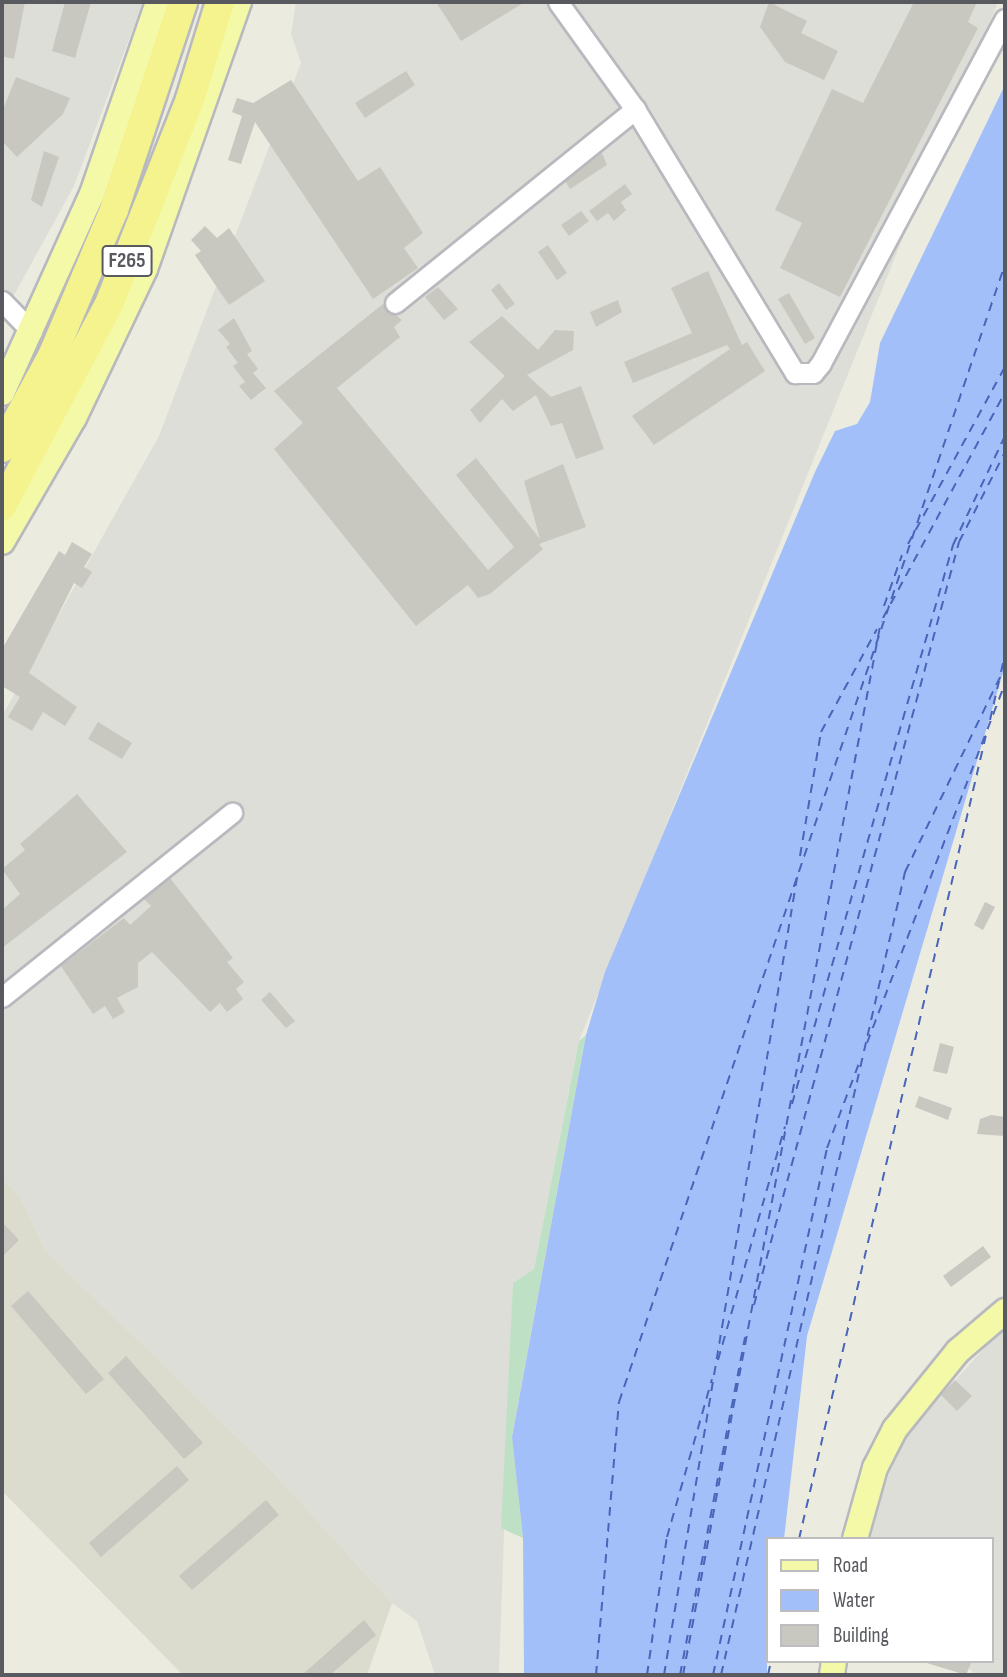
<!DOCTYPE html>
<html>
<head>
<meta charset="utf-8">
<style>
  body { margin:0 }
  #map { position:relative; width:1007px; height:1677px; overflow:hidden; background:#ebebe0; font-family:"Sofia Sans Condensed",sans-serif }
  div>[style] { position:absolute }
  .industrial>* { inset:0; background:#deded8 }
  .education>* { inset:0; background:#dbdbce }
  .green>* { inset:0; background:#bee1c6 }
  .water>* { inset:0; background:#a2bff9 }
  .ferry>* { height:2px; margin-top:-1px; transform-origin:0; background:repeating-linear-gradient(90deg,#4865b9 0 9px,transparent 0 16px) }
  .building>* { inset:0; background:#c8c7c0 }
  .roads { filter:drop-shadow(2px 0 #b8b9be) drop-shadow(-2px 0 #b8b9be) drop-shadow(0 2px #b8b9be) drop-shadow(0 -2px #b8b9be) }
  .minor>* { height:19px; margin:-9.5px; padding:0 9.5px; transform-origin:9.5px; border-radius:9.5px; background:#fff }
  .major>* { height:24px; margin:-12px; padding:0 12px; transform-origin:12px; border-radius:12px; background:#f3f9a7 }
  .highway>* { height:28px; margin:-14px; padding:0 14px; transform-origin:14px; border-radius:14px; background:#f5f38d }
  span { translate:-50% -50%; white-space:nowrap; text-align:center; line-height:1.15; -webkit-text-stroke:5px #fff; paint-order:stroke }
  .shield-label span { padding:2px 5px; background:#fff; border:2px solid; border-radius:5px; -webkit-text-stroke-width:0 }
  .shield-label { font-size:21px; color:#595a60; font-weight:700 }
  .frame { position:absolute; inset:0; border:4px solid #595a60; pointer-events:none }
  .legend { position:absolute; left:766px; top:1537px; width:228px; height:126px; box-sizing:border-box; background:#fff; border:2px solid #bdbdbf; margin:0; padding:9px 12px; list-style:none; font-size:21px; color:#595a60 }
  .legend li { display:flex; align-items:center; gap:14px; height:35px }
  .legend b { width:35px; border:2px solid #bdbdbf }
</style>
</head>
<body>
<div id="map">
  <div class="industrial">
    <i style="clip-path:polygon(2px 2px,143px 2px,74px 186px,2px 317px)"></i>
    <i style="clip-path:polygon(296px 2px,998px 2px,579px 1041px,534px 1269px,513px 1283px,499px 1675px,435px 1675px,417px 1621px,392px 1603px,272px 1471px,45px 1250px,19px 1195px,2px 1178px,2px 716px,159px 436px,301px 63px,291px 34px)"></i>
    <i style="clip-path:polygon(1005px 1325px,1005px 1675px,976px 1675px,960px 1661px,991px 1661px,991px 1539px,868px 1539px,877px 1501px,907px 1434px)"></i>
  </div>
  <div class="education">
    <i style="clip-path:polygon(2px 1178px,19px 1195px,45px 1250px,272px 1471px,392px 1603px,367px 1675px,183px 1675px,2px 1491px)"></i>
  </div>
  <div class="green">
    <i style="clip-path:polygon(586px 1035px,512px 1436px,523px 1538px,501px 1528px,513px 1283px,534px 1269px,579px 1041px)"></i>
  </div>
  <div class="water">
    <i style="clip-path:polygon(1005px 85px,1005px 666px,807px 1336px,784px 1539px,767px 1539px,767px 1675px,524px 1675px,523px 1538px,512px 1437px,586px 1035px,605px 972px,815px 472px,835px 431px,857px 424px,870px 402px,880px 343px)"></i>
  </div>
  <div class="ferry">
    <i style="left:908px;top:544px;width:202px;rotate:-61.3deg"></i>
    <i style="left:884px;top:606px;width:54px;rotate:-70.6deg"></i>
    <i style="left:883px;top:618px;width:257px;rotate:-61.6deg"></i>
    <i style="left:1001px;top:672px;width:17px;rotate:-77deg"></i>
    <i style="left:990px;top:720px;width:40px;rotate:-77deg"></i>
    <i style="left:800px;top:856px;width:126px;rotate:-80.4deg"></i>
    <i style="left:821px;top:732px;width:117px;rotate:-61.5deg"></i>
    <i style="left:867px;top:1043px;width:386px;rotate:-69deg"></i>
    <i style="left:792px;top:1104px;width:582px;rotate:-73.93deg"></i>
    <i style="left:953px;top:545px;width:121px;rotate:-64.5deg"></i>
    <i style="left:754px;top:1305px;width:790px;rotate:-74.96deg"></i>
    <i style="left:959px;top:542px;width:101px;rotate:-62.9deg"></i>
    <i style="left:718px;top:1360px;width:243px;rotate:-74deg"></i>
    <i style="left:799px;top:1539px;width:825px;rotate:-76.91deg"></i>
    <i style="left:596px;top:1675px;width:274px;rotate:-85.2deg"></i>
    <i style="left:619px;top:1402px;width:1202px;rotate:-71.26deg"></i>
    <i style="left:647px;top:1675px;width:139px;rotate:-81.8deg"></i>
    <i style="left:667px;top:1537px;width:164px;rotate:-74.1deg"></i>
    <i style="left:664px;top:1675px;width:814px;rotate:-80.53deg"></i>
    <i style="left:680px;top:1675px;width:344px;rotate:-79.1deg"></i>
    <i style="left:683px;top:1675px;width:1072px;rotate:-79.36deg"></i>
    <i style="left:713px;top:1675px;width:539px;rotate:-77.79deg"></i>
    <i style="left:827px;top:1148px;width:96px;rotate:-69.3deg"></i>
    <i style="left:721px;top:1675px;width:824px;rotate:-77.09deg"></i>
    <i style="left:905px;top:872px;width:228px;rotate:-64deg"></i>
    <i style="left:768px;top:1675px;width:14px;rotate:-78deg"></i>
  </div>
  <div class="building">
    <i style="clip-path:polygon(2px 2px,25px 2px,14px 59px,2px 56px)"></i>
    <i style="clip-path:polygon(65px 2px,91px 2px,75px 58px,52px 51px)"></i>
    <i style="clip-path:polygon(436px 2px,525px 2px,461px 41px)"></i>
    <i style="clip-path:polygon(769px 2px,807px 21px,801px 33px,838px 51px,824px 80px,785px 62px,760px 27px)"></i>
    <i style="clip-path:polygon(914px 2px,977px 2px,968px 22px,978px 28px,840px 297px,780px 268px,802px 223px,775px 210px,832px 89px,863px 103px)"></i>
    <i style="clip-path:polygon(406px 71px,415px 85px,365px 118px,355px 103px)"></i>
    <i style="clip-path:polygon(16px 77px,70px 98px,63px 114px,17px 157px,2px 141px,2px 112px)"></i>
    <i style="clip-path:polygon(291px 80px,358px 181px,380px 167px,423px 233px,404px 248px,418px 268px,373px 299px,255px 122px,241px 164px,228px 160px,242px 116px,232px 112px,237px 98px,253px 103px)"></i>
    <i style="clip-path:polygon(44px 151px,59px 157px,42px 207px,31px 200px)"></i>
    <i style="clip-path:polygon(602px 153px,607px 165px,570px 189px,565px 181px)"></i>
    <i style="clip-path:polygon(625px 184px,632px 194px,621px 202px,626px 210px,614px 221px,608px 213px,597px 221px,589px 211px)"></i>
    <i style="clip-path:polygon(581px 211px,589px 221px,569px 236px,561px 225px)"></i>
    <i style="clip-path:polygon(205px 226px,217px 238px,229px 228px,265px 281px,229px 305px,195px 255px,201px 251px,191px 240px)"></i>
    <i style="clip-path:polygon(548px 245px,567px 273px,557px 280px,538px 252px)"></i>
    <i style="clip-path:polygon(708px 271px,742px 345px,747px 342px,765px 371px,654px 445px,632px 416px,730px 349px,727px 345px,633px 383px,624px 362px,692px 333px,671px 288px)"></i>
    <i style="clip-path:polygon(499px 283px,515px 304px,506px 310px,491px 290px)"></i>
    <i style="clip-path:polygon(438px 287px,458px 309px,444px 320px,425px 297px)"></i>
    <i style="clip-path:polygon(789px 293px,815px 338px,805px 344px,778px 299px)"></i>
    <i style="clip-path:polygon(618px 300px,622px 312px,596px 327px,590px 312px)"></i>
    <i style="clip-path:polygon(383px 304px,402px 320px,394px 327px,400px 337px,337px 388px,488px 570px,514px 547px,456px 475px,476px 458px,540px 539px,524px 481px,563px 464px,586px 527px,539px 544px,543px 549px,490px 594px,478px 598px,468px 585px,416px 626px,274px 449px,303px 423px,274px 391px)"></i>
    <i style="clip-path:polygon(502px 316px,538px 350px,555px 330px,574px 331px,573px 350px,527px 375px,551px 397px,581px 386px,604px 449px,576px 459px,562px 423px,551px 426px,536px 395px,513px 411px,502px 399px,480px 423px,470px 410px,505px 376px,469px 342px)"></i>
    <i style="clip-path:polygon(234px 318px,252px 351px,247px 354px,258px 369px,253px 373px,266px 388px,251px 400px,239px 386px,245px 382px,233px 366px,238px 363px,226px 347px,230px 344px,218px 330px)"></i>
    <i style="clip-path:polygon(72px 542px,92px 554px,84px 567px,92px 572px,82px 588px,74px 583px,29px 673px,77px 707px,65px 726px,43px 712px,32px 731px,8px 717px,20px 697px,2px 686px,2px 649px,59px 551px,65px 555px)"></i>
    <i style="clip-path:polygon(98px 722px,132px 743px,122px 759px,88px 739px)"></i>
    <i style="clip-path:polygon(77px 794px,127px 852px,2px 948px,2px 910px,20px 894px,2px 869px,25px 850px,20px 844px)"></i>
    <i style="clip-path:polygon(170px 878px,233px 958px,227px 962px,244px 982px,236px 989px,243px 999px,227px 1012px,220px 1003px,210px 1012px,152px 952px,138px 963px,138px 987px,117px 998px,125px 1012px,113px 1019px,105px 1006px,93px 1014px,61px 966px,124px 918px,130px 925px,151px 906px,144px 899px)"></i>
    <i style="clip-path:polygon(985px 902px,995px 907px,983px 930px,974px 925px)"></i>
    <i style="clip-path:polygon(270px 992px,295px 1021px,286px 1028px,261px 1000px)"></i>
    <i style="clip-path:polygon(940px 1043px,954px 1047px,947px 1074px,933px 1071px)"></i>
    <i style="clip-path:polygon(919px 1096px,952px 1108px,948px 1120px,915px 1107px)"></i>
    <i style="clip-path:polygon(991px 1115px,1005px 1117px,1005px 1136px,977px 1134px,980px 1119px)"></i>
    <i style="clip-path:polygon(2px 1222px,19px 1240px,2px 1257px)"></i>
    <i style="clip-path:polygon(983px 1246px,991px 1257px,951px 1287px,943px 1276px)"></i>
    <i style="clip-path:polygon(28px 1291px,104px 1379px,86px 1394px,11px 1306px)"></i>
    <i style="clip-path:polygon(126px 1356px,203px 1443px,184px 1459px,108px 1373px)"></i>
    <i style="clip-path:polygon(955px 1380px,972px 1396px,957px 1411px,941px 1395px)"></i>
    <i style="clip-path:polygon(177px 1466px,189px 1480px,101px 1557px,89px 1543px)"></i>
    <i style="clip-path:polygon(266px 1500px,279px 1515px,192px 1590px,179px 1576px)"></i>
    <i style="clip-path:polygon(364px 1620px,376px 1635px,330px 1675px,302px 1675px)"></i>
    <i style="clip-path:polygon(920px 1661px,972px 1661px,966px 1675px)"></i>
  </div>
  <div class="roads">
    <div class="minor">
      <i style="left:558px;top:2px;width:132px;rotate:54.3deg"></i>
      <i style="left:635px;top:109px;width:309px;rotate:58.8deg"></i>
      <i style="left:795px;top:373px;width:18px"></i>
      <i style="left:813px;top:373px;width:13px;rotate:-51deg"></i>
      <i style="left:821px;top:363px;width:390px;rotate:-61.9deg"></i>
      <i style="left:2px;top:301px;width:43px;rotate:45.9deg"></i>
      <i style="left:395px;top:303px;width:309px;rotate:-38.9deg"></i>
      <i style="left:2px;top:997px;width:295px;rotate:-38.7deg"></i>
    </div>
    <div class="major">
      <i style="left:2px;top:393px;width:218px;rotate:-65.7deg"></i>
      <i style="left:92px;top:194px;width:203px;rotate:-71deg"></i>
      <i style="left:2px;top:542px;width:143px;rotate:-59.9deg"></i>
      <i style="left:74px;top:418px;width:165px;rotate:-64.5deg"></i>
      <i style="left:145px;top:269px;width:283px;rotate:-70.6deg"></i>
      <i style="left:855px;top:1539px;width:74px;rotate:-74.3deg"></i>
      <i style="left:875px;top:1468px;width:44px;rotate:-62.9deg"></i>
      <i style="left:895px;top:1429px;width:100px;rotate:-51.1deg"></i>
      <i style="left:958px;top:1351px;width:62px;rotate:-40.4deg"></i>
      <i style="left:832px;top:1675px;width:14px;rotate:-82deg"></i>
    </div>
    <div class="highway">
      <i style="left:2px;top:448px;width:105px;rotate:-61.5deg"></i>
      <i style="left:52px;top:356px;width:159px;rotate:-67deg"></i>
      <i style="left:114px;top:210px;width:219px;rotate:-71.6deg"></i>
      <i style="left:2px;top:506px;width:229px;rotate:-62.1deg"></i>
      <i style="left:109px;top:304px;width:220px;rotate:-68.4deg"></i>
      <i style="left:190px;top:99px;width:102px;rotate:-72.8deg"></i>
    </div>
  </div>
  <div class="shield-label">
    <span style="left:127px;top:261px">F265</span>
  </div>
  <div class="frame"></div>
  <ul class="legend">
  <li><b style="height:9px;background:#f3f9a7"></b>Road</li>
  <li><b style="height:19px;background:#a2bff9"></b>Water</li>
  <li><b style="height:19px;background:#c8c7c0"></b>Building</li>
  </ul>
</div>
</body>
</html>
